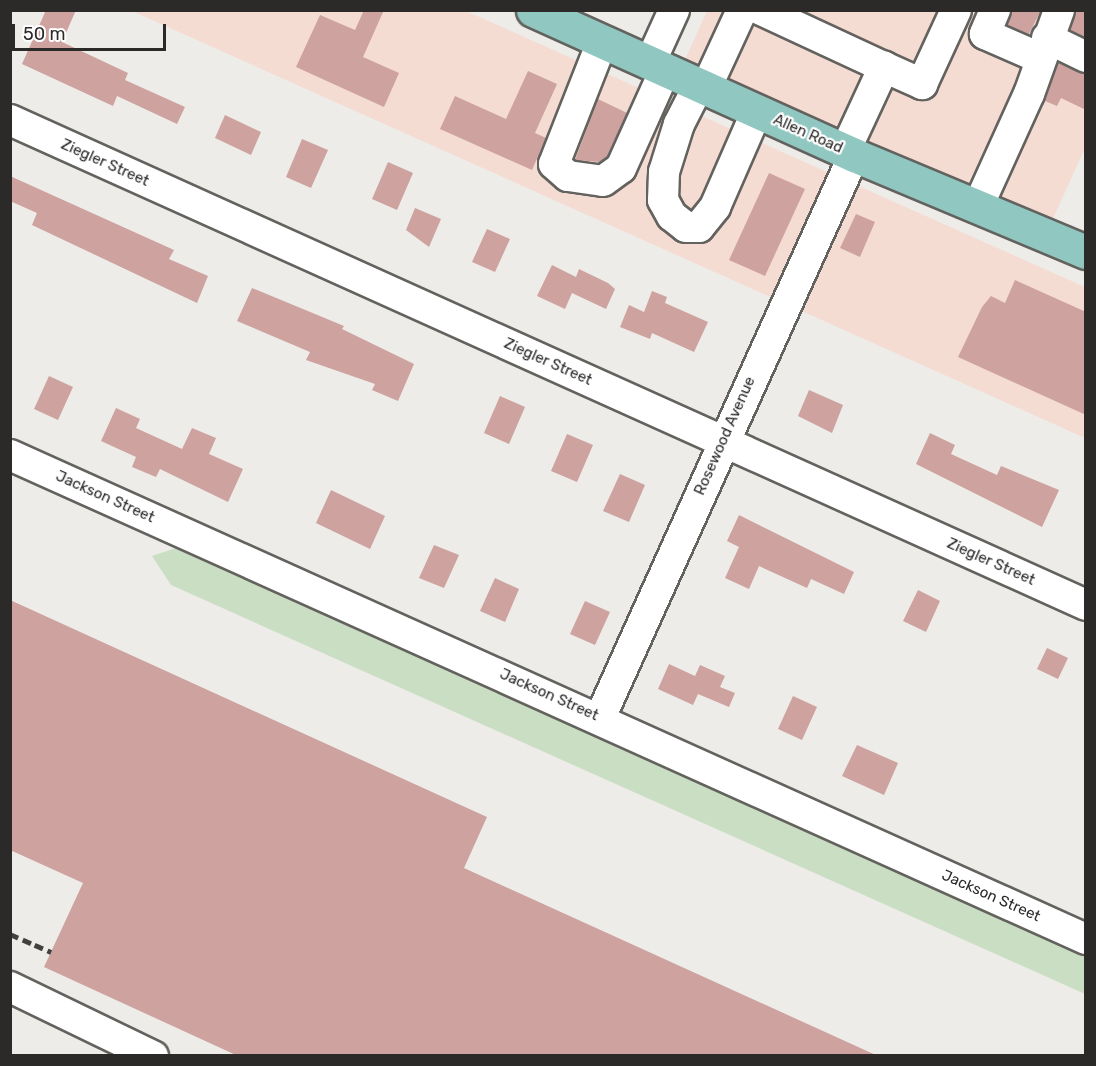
<!DOCTYPE html>
<html>
<head>
<meta charset="utf-8">
<style>
  body { margin:0 }
  #map { position:relative; width:1096px; height:1066px; overflow:hidden; background:#edece8; font-family:Rubik,sans-serif }
  div>[style] { position:absolute }
  .commercial>* { inset:0; background:#f5dcd3 }
  .green>* { inset:0; background:#cadec3 }
  .building>* { inset:0; background:#cda29f }
  .roads { filter:drop-shadow(2px 0 #63625e) drop-shadow(-2px 0 #63625e) drop-shadow(0 2px #63625e) drop-shadow(0 -2px #63625e) }
  .minor>* { height:30px; margin:-15px; padding:0 15px; transform-origin:15px; border-radius:15px; background:#fff }
  .major>* { height:33px; margin:-16.5px; padding:0 16.5px; transform-origin:16.5px; border-radius:16.5px; background:#90c7c1 }
  .rail>* { height:4.5px; margin-top:-2.25px; transform-origin:0; background:repeating-linear-gradient(90deg,#41403f 0 9px,transparent 0 13.5px) }
  span { translate:-50% -50%; white-space:nowrap; text-align:center; line-height:1.15; -webkit-text-stroke:4.5px #fff; paint-order:stroke }
  .street-label { font-size:15px; color:#2b2a29 }
  .frame { position:absolute; inset:0; border:12px solid #2b2a29; pointer-events:none }
  .scale { position:absolute; left:12px; top:24px; width:154px; height:27px; box-sizing:border-box; border:3px solid #2b2a29; border-top:0; padding-left:8px; font-size:18px; line-height:21px; white-space:nowrap; color:#2b2a29; -webkit-text-stroke:4px #fff; paint-order:stroke }
</style>
</head>
<body>
<div id="map">
  <div class="commercial">
    <i style="clip-path:polygon(132px 11px,466px 11px,1085px 287px,1085px 438px)"></i>
    <i style="clip-path:polygon(707px 11px,1085px 11px,1085px 148px,1046px 234px,678px 75px)"></i>
  </div>
  <div class="green">
    <i style="clip-path:polygon(188px 544px,1085px 949px,1085px 994px,171px 585px,152px 556px)"></i>
  </div>
  <div class="building">
    <i style="clip-path:polygon(46px 10px,76px 10px,62px 42px,128px 73px,125px 80px,185px 107px,177px 124px,117px 96px,113px 106px,22px 64px)"></i>
    <i style="clip-path:polygon(364px 10px,384px 10px,363px 57px,399px 73px,384px 107px,296px 67px,320px 15px,355px 30px)"></i>
    <i style="clip-path:polygon(1012px 10px,1041px 10px,1029px 34px,1007px 25px)"></i>
    <i style="clip-path:polygon(1076px 10px,1086px 10px,1086px 38px,1070px 30px)"></i>
    <i style="clip-path:polygon(1058px 63px,1086px 74px,1086px 110px,1061px 98px,1057px 106px,1045px 101px)"></i>
    <i style="clip-path:polygon(528px 71px,557px 84px,535px 133px,546px 138px,532px 170px,440px 129px,455px 96px,506px 119px)"></i>
    <i style="clip-path:polygon(598px 99px,627px 113px,607px 157px,599px 162px,575px 160px)"></i>
    <i style="clip-path:polygon(225px 115px,261px 132px,251px 155px,215px 138px)"></i>
    <i style="clip-path:polygon(302px 139px,328px 150px,311px 188px,286px 177px)"></i>
    <i style="clip-path:polygon(388px 162px,413px 173px,397px 210px,372px 199px)"></i>
    <i style="clip-path:polygon(769px 173px,805px 189px,765px 276px,729px 260px)"></i>
    <i style="clip-path:polygon(10px 176px,174px 250px,169px 259px,208px 276px,197px 303px,32px 225px,37px 213px,10px 201px)"></i>
    <i style="clip-path:polygon(415px 208px,441px 219px,429px 247px,406px 230px)"></i>
    <i style="clip-path:polygon(856px 214px,875px 222px,860px 257px,840px 248px)"></i>
    <i style="clip-path:polygon(487px 229px,510px 239px,495px 272px,472px 262px)"></i>
    <i style="clip-path:polygon(552px 265px,576px 277px,579px 269px,608px 283px,615px 289px,606px 309px,572px 293px,565px 309px,537px 296px)"></i>
    <i style="clip-path:polygon(1015px 280px,1086px 312px,1086px 415px,958px 357px,982px 307px,991px 296px,1005px 303px)"></i>
    <i style="clip-path:polygon(252px 288px,344px 326px,342px 329px,414px 364px,398px 401px,372px 390px,375px 384px,306px 360px,310px 352px,237px 321px)"></i>
    <i style="clip-path:polygon(652px 291px,667px 297px,665px 303px,708px 322px,694px 352px,652px 333px,650px 339px,620px 327px,629px 305px,644px 312px)"></i>
    <i style="clip-path:polygon(49px 376px,73px 387px,58px 420px,34px 409px)"></i>
    <i style="clip-path:polygon(809px 390px,843px 405px,832px 433px,798px 416px)"></i>
    <i style="clip-path:polygon(500px 396px,525px 407px,509px 444px,484px 433px)"></i>
    <i style="clip-path:polygon(116px 408px,140px 419px,136px 428px,182px 449px,192px 428px,216px 438px,209px 454px,243px 469px,228px 502px,160px 469px,156px 477px,132px 467px,136px 457px,101px 441px)"></i>
    <i style="clip-path:polygon(930px 433px,955px 445px,951px 454px,997px 475px,1001px 466px,1059px 490px,1042px 527px,916px 464px)"></i>
    <i style="clip-path:polygon(567px 434px,593px 445px,577px 482px,551px 471px)"></i>
    <i style="clip-path:polygon(620px 474px,645px 485px,629px 522px,603px 511px)"></i>
    <i style="clip-path:polygon(331px 490px,385px 516px,370px 549px,316px 523px)"></i>
    <i style="clip-path:polygon(739px 515px,854px 572px,844px 594px,811px 579px,807px 588px,759px 566px,749px 589px,725px 578px,739px 547px,727px 541px)"></i>
    <i style="clip-path:polygon(434px 545px,459px 555px,444px 588px,419px 578px)"></i>
    <i style="clip-path:polygon(495px 578px,519px 589px,505px 622px,480px 611px)"></i>
    <i style="clip-path:polygon(918px 590px,940px 601px,926px 632px,903px 621px)"></i>
    <i style="clip-path:polygon(10px 600px,487px 817px,464px 868px,878px 1056px,238px 1056px,44px 967px,83px 883px,10px 850px)"></i>
    <i style="clip-path:polygon(585px 601px,610px 612px,595px 645px,570px 634px)"></i>
    <i style="clip-path:polygon(1047px 648px,1068px 658px,1058px 679px,1037px 669px)"></i>
    <i style="clip-path:polygon(669px 664px,695px 676px,700px 665px,725px 676px,720px 687px,735px 693px,729px 707px,698px 694px,693px 705px,658px 689px)"></i>
    <i style="clip-path:polygon(793px 696px,817px 707px,802px 740px,778px 729px)"></i>
    <i style="clip-path:polygon(857px 745px,898px 763px,884px 795px,842px 776px)"></i>
  </div>
  <div class="roads">
    <div class="minor">
      <i style="left:761px;top:10px;width:136px;rotate:24.9deg"></i>
      <i style="left:995px;top:10px;width:26px;rotate:113deg"></i>
      <i style="left:985px;top:34px;width:60px;rotate:23.6deg"></i>
      <i style="left:1047px;top:38px;width:43px;rotate:26deg"></i>
      <i style="left:602px;top:42px;width:131px;rotate:111.5deg"></i>
      <i style="left:554px;top:164px;width:18px;rotate:41deg"></i>
      <i style="left:568px;top:176px;width:35px;rotate:8deg"></i>
      <i style="left:603px;top:181px;width:22px;rotate:-36deg"></i>
      <i style="left:621px;top:168px;width:107px;rotate:-65.8deg"></i>
      <i style="left:650px;top:63px;width:58px;rotate:-65.6deg"></i>
      <i style="left:699px;top:85px;width:44px;rotate:117.1deg"></i>
      <i style="left:679px;top:124px;width:50px;rotate:107.4deg"></i>
      <i style="left:664px;top:172px;width:28px;rotate:92deg"></i>
      <i style="left:663px;top:200px;width:18px;rotate:61deg"></i>
      <i style="left:672px;top:216px;width:18px;rotate:38deg"></i>
      <i style="left:686px;top:227px;width:13px"></i>
      <i style="left:699px;top:227px;width:26px;rotate:-51deg"></i>
      <i style="left:715px;top:207px;width:105px;rotate:-66.4deg"></i>
      <i style="left:706px;top:88px;width:86px;rotate:-65.2deg"></i>
      <i style="left:10px;top:120px;width:1180px;rotate:24.26deg"></i>
      <i style="left:845px;top:151px;width:93px;rotate:-65.1deg"></i>
      <i style="left:884px;top:67px;width:42px;rotate:24.1deg"></i>
      <i style="left:922px;top:84px;width:81px;rotate:-65.3deg"></i>
      <i style="left:979px;top:204px;width:121px;rotate:-65.6deg"></i>
      <i style="left:1029px;top:94px;width:89px;rotate:-70.3deg"></i>
      <i style="left:10px;top:455px;width:1180px;rotate:24.22deg"></i>
      <i style="left:600px;top:718px;width:618px;rotate:-65.72deg"></i>
      <i style="left:10px;top:987px;width:159px;rotate:25.8deg"></i>
    </div>
    <div class="major">
      <i style="left:533px;top:10px;width:352px;rotate:24.3deg"></i>
      <i style="left:854px;top:155px;width:251px;rotate:22.7deg"></i>
    </div>
  </div>
  <div class="rail">
    <i style="left:10px;top:934px;width:45px;rotate:23.7deg"></i>
  </div>
  <div class="street-label">
    <span style="left:808px;top:134px;rotate:24deg">Allen Road</span>
    <span style="left:105px;top:163px;rotate:24deg">Ziegler Street</span>
    <span style="left:548px;top:362px;rotate:24deg">Ziegler Street</span>
    <span style="left:725px;top:436px;rotate:-66deg">Rosewood Avenue</span>
    <span style="left:105px;top:497px;rotate:24deg">Jackson Street</span>
    <span style="left:991px;top:562px;rotate:24deg">Ziegler Street</span>
    <span style="left:549px;top:695px;rotate:24deg">Jackson Street</span>
    <span style="left:991px;top:896px;rotate:24deg">Jackson Street</span>
  </div>
  <div class="frame"></div>
  <div class="scale">50 m</div>
</div>
</body>
</html>
